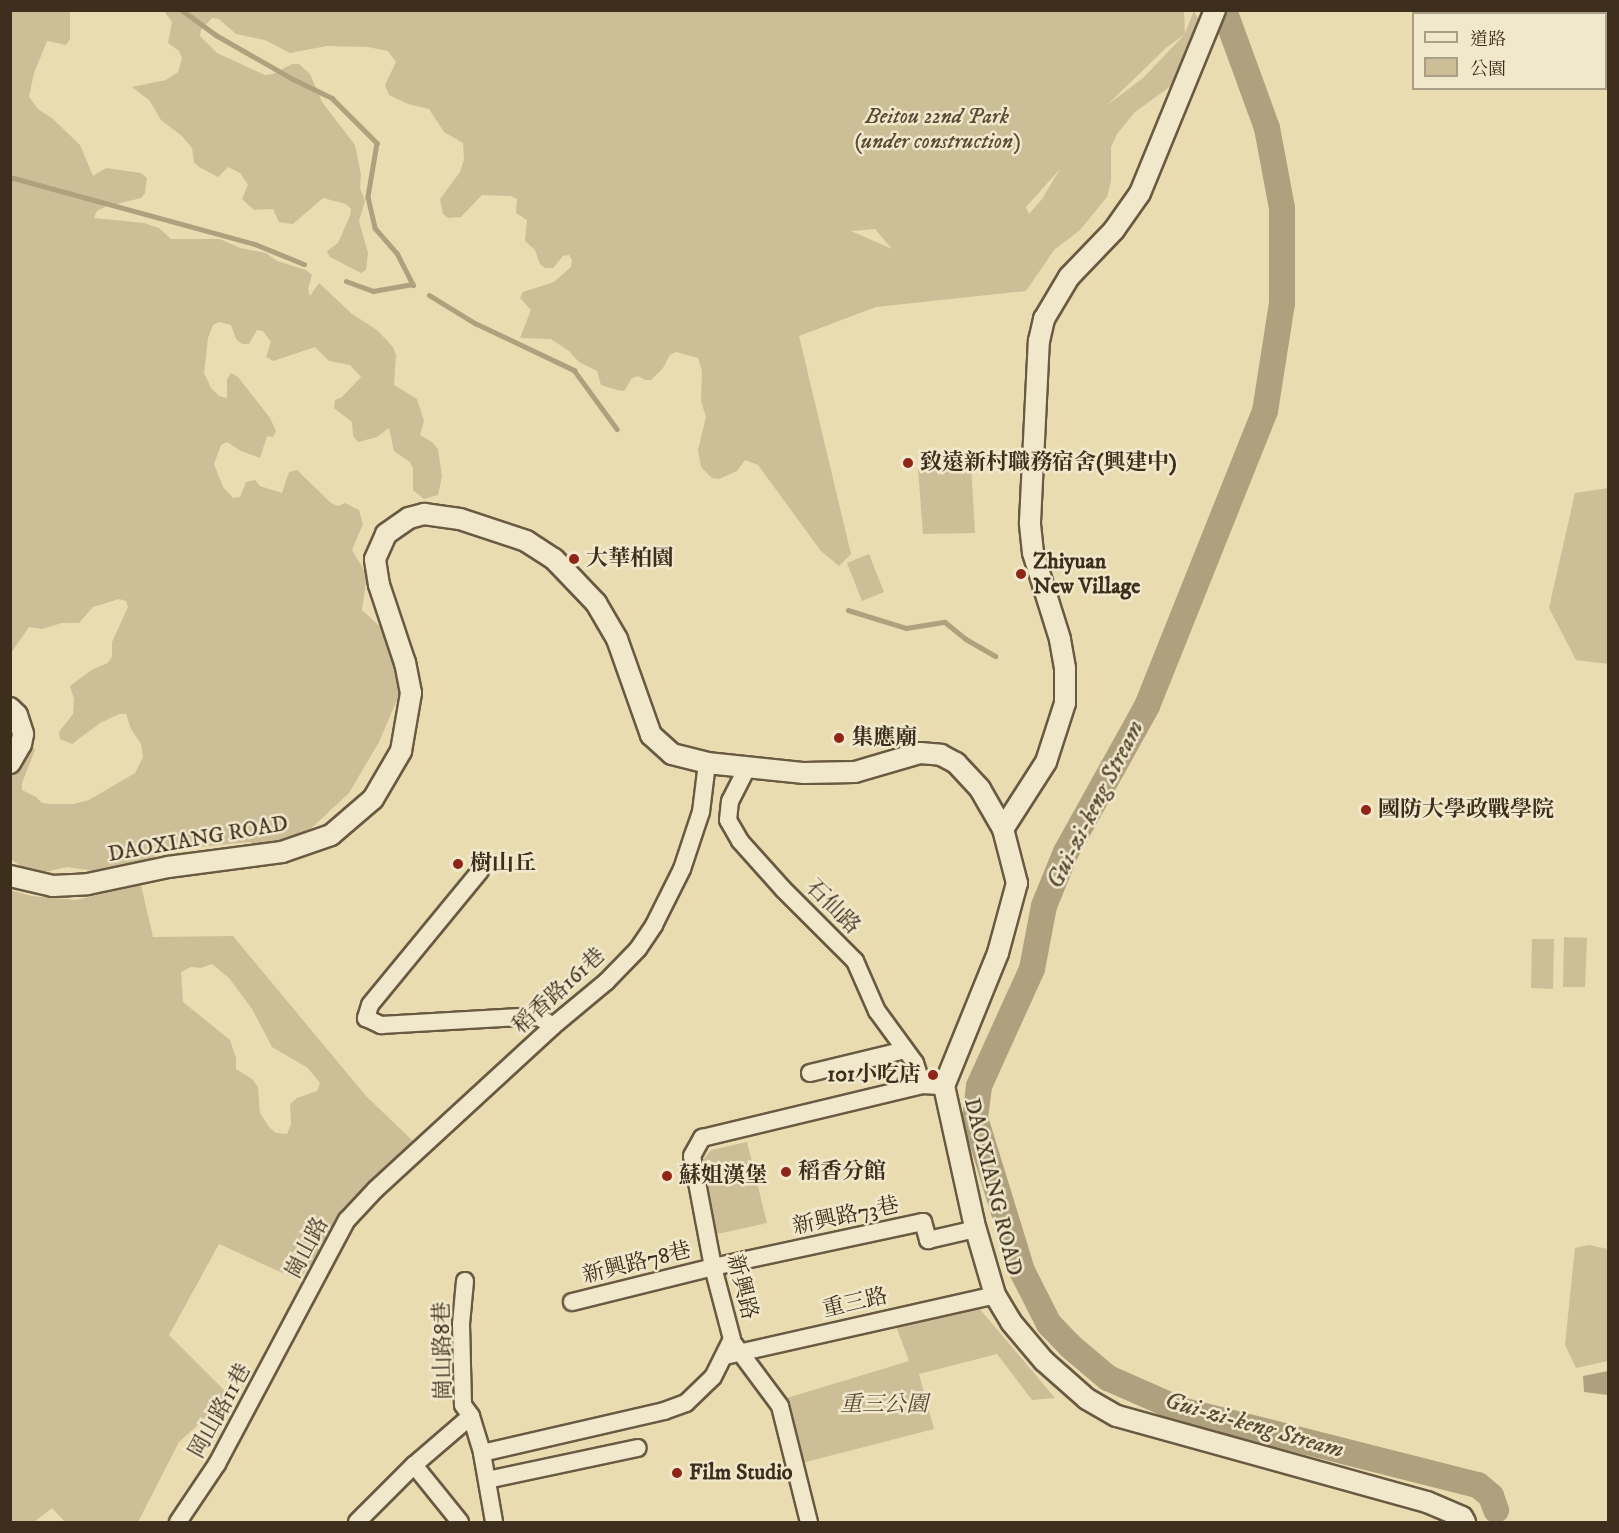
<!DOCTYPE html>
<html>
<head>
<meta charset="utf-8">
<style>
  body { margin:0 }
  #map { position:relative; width:1619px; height:1533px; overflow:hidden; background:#e9dcb0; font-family:"IM FELL DW Pica","Noto Serif TC",serif }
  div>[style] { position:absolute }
  .green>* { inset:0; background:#ccbe97 }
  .water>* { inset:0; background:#afa17e }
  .stream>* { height:4.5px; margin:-2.25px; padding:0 2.25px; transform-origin:2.25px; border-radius:2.25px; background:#afa17e }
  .river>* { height:26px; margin:-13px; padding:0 13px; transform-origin:13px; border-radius:13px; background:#afa17e }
  .roads { filter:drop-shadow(2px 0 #695a42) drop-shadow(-2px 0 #695a42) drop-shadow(0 2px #695a42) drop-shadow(0 -2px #695a42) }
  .minor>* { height:16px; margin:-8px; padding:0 8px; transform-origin:8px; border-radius:8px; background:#f1e8cc }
  .tertiary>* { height:20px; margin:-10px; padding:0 10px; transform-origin:10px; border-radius:10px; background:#f1e8cc }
  .dots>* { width:16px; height:16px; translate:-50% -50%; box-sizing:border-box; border:3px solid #f1e8cc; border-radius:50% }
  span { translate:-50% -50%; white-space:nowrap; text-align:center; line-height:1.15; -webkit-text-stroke:5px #f1e8cc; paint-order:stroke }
  .park-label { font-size:22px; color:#5a4b35; font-style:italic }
  .poi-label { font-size:22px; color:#3e2e1d; font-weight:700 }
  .left { translate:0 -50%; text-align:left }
  .right { translate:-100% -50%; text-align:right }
  .street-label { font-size:22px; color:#3e2e1d }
  .water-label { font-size:24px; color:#5a4b35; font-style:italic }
  .frame { position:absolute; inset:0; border:12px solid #3e2e1d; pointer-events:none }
  .legend { position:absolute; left:1412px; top:12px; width:195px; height:78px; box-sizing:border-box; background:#f1e8cc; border:2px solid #a99e86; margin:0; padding:8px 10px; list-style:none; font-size:18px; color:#3e2e1d }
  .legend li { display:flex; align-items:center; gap:12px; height:30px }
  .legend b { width:30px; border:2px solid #a99e86 }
</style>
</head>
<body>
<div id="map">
  <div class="green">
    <i style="clip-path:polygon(evenodd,1184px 10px,1185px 33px,1194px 11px,1202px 26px,1182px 78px,1135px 112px,1117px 134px,1111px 147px,1111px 181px,1107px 197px,1080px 230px,1054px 250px,1026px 291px,876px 307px,799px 336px,851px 554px,839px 566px,821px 551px,758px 465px,745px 460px,737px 471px,719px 479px,712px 478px,701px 467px,698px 450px,706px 417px,701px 401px,702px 371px,698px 358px,676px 352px,670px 355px,663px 368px,651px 380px,645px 380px,638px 376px,632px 378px,624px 391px,617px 390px,601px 385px,597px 371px,579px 362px,569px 351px,551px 339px,520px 338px,531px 310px,520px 298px,523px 292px,554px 282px,571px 267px,572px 260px,569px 255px,563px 256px,553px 268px,545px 268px,540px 264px,535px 250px,525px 241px,527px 220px,516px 213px,517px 199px,511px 196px,482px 195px,461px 217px,448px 218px,443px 214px,440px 199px,460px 172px,464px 160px,463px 143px,444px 132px,429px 109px,408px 104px,389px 95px,385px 85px,396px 62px,388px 51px,368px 47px,327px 46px,290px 53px,265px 40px,236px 34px,219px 19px,212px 18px,201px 30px,200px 36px,217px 53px,265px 75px,273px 74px,292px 64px,299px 64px,310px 74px,322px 102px,355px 145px,361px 175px,360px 188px,365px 201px,359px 221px,368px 253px,366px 270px,361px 273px,330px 257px,327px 251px,338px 243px,350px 216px,351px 209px,346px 204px,323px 198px,293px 224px,279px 222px,273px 209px,254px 210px,242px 199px,248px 185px,240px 173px,228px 167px,218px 177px,199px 167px,194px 162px,192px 148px,182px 136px,161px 120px,149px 100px,132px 87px,166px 80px,178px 72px,182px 58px,179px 51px,168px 43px,172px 22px,164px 11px,1184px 10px,1185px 34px,1143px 78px,1106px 106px,1166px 48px,1185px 34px,1184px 10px,1060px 169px,1042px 199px,1029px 214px,1026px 207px,1060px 169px,1184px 10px,875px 229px,892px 249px,851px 231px,875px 229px)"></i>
    <i style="clip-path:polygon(11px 11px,70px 11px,70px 39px,66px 45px,47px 41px,34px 73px,29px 97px,38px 109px,53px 119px,80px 145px,93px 176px,106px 168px,141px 173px,147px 178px,145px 193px,141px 198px,105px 207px,97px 211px,94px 218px,144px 223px,159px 228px,171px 239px,220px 239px,240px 248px,266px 253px,277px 261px,306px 270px,312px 275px,308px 289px,310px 296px,319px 283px,352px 314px,377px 330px,393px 347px,396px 355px,394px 385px,417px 399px,424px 421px,420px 435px,432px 442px,438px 449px,442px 476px,438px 495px,424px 499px,413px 490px,413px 468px,410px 462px,394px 451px,389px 428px,377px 437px,358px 442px,353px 436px,352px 422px,334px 408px,335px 400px,342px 397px,361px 377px,350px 365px,329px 361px,315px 347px,273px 361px,266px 357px,271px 342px,263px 331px,257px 330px,249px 344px,242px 344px,236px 339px,231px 325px,219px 322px,213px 325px,208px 338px,204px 373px,211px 388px,219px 396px,227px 398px,227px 379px,231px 373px,238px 377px,270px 418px,276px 431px,273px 437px,267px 436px,260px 458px,241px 451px,227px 442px,221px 445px,214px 464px,223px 487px,233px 498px,240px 497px,246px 482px,255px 480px,260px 486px,282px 493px,289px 472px,297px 470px,331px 503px,338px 506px,345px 503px,359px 510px,363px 524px,352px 550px,367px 575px,362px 610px,389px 635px,400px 685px,397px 700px,379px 742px,349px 793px,304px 835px,286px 839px,275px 848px,249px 842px,189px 848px,178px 843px,130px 871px,93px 871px,67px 867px,40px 873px,26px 870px,11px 859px,10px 778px,24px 742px,31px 743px,35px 750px,22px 783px,22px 790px,36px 797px,42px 803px,49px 804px,74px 804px,89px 800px,135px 773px,143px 757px,141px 744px,131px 729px,126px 714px,119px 714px,100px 723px,72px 744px,60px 739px,59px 732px,73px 714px,74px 699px,70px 686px,93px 669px,108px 663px,112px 657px,112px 642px,128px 607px,126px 601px,119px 599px,93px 607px,79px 623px,62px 623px,42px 629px,29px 627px,11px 653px)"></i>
    <i style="clip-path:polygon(971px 464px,975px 533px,923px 534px,918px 469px)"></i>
    <i style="clip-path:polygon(1608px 488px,1608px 664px,1576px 660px,1549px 608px,1575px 493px)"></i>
    <i style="clip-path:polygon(869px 554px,884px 592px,862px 601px,847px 563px)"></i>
    <i style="clip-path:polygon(evenodd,141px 885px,153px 937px,233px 936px,366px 1096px,415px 1143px,298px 1280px,219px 1244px,169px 1335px,230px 1396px,179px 1442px,138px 1522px,65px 1522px,52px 1508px,34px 1522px,11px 1522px,10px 890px,31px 896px,76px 900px,141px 885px,212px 964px,229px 978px,252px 1009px,272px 1047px,308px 1068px,320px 1083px,317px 1091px,297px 1098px,290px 1104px,291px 1124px,287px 1134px,276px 1133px,269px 1127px,260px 1113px,258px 1087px,252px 1079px,236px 1069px,236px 1058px,230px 1040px,183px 1002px,181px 972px,191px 967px,201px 968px,212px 964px)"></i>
    <i style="clip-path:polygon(1564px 937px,1587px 938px,1585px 987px,1563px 987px)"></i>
    <i style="clip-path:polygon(1532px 939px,1554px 939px,1553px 989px,1531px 988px)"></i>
    <i style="clip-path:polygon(747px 1142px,767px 1223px,717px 1234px,702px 1161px,711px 1150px)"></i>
    <i style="clip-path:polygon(1589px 1245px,1608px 1249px,1608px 1361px,1576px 1368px,1565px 1345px,1575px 1248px)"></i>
    <i style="clip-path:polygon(979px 1308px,1055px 1398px,1032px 1400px,997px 1354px,919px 1374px,934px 1429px,802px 1463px,787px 1398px,909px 1361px,896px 1326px)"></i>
  </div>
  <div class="water">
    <i style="clip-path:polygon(1608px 1371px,1608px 1395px,1584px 1392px,1583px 1376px)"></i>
  </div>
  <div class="stream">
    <i style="left:182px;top:10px;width:42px;rotate:36.3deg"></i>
    <i style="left:216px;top:35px;width:86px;rotate:29.8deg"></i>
    <i style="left:291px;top:78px;width:46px;rotate:26deg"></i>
    <i style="left:332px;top:98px;width:64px;rotate:45deg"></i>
    <i style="left:377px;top:143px;width:55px;rotate:99.5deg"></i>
    <i style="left:368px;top:197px;width:32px;rotate:77deg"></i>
    <i style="left:375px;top:228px;width:33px;rotate:49deg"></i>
    <i style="left:397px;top:253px;width:36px;rotate:63deg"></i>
    <i style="left:10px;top:177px;width:254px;rotate:15.3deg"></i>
    <i style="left:255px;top:244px;width:53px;rotate:22.2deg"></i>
    <i style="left:346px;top:281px;width:29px;rotate:20deg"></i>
    <i style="left:373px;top:291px;width:40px;rotate:-10deg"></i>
    <i style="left:429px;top:295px;width:54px;rotate:31.3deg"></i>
    <i style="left:475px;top:323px;width:110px;rotate:25.4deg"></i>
    <i style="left:574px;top:370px;width:73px;rotate:53.9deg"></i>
    <i style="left:848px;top:610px;width:61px;rotate:17.2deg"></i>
    <i style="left:906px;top:628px;width:39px;rotate:-9deg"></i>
    <i style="left:945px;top:622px;width:27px;rotate:39deg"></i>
    <i style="left:966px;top:639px;width:34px;rotate:30deg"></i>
    <i style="left:1016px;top:1273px;width:8px;rotate:-40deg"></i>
  </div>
  <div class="river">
    <i style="left:1224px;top:10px;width:126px;rotate:70deg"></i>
    <i style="left:1267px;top:128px;width:81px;rotate:79.4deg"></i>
    <i style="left:1282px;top:208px;width:95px;rotate:90deg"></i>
    <i style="left:1282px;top:303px;width:109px;rotate:98.9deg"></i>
    <i style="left:1265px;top:411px;width:318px;rotate:111.8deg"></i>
    <i style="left:1147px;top:706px;width:167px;rotate:119deg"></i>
    <i style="left:1066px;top:852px;width:58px;rotate:112.2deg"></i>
    <i style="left:1044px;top:906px;width:64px;rotate:100.8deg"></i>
    <i style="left:1032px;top:969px;width:128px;rotate:114.4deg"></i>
    <i style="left:979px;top:1086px;width:32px;rotate:97deg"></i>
    <i style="left:975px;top:1118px;width:160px;rotate:72.9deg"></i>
    <i style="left:1022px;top:1271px;width:59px;rotate:63deg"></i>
    <i style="left:1049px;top:1324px;width:30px;rotate:46deg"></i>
    <i style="left:1070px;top:1346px;width:50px;rotate:40.1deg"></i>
    <i style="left:1108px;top:1378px;width:80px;rotate:23.7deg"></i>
    <i style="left:1181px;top:1410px;width:306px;rotate:14.2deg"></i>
    <i style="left:1478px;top:1485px;width:17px;rotate:40deg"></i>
    <i style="left:1491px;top:1496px;width:15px;rotate:70deg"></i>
  </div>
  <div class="roads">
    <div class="minor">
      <i style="left:748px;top:766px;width:39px;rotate:117deg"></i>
      <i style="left:730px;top:801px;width:19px;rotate:96deg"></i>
      <i style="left:728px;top:820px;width:24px;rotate:60deg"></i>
      <i style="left:740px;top:841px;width:64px;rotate:48.1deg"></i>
      <i style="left:783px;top:889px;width:102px;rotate:45deg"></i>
      <i style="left:855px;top:961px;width:55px;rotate:66.3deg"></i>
      <i style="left:877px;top:1011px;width:64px;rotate:53.8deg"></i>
      <i style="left:915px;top:1063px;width:23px;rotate:72deg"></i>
      <i style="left:480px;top:871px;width:173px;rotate:129.4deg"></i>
      <i style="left:370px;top:1005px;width:14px;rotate:107deg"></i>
      <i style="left:366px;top:1018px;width:17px;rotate:25deg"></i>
      <i style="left:381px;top:1025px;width:156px;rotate:-3.3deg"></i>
      <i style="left:537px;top:1016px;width:19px;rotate:32deg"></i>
      <i style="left:810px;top:1073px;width:98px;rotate:-13.6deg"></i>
      <i style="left:465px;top:1281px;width:43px;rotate:95.3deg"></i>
      <i style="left:461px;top:1324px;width:81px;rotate:88.6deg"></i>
      <i style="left:463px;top:1405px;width:14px;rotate:54deg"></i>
      <i style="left:471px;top:1416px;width:39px;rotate:73deg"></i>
      <i style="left:482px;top:1453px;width:70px;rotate:80.1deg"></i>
      <i style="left:572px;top:1302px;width:145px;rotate:-13.9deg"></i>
      <i style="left:713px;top:1267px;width:215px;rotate:-12.1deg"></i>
      <i style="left:923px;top:1222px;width:19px;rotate:74deg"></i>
      <i style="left:928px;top:1240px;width:49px;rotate:-12.9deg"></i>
      <i style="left:734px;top:1344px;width:77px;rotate:53.4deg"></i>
      <i style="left:780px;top:1406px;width:120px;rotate:76deg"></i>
      <i style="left:725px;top:1356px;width:277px;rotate:-12.7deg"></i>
      <i style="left:482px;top:1453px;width:187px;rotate:-13deg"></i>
      <i style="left:664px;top:1411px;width:23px;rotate:-20deg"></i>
      <i style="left:686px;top:1403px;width:37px;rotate:-44deg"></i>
      <i style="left:713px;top:1377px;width:42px;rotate:-63.4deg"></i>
      <i style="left:732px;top:1339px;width:74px;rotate:-104.8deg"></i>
      <i style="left:713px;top:1267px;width:113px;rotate:-100.7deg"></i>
      <i style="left:692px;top:1156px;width:21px;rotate:-61deg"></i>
      <i style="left:702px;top:1138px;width:226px;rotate:-13.5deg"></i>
      <i style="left:922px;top:1085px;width:22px;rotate:3deg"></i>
      <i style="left:414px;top:1465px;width:73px;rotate:51.1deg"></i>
      <i style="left:487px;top:1480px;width:154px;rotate:-12deg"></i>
      <i style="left:178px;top:1522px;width:70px;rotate:-56.1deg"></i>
      <i style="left:217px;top:1464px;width:276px;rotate:-62deg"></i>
      <i style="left:347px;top:1220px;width:42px;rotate:-46.9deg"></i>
      <i style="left:376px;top:1189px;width:241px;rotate:-42.6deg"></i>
      <i style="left:553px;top:1026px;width:69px;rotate:-39.7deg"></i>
      <i style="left:606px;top:982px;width:46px;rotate:-45.9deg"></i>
      <i style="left:638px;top:949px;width:29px;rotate:-56deg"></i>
      <i style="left:654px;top:925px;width:63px;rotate:-63.4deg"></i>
      <i style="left:682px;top:869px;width:60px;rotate:-71.6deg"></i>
      <i style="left:701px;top:812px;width:49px;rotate:-83deg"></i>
      <i style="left:357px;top:1522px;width:81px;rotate:-45deg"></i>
      <i style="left:414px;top:1465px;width:75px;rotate:-40.7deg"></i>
    </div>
    <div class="tertiary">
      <i style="left:10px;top:708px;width:10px;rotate:45deg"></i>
      <i style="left:17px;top:715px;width:20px;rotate:72deg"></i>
      <i style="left:23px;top:734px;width:10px;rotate:101deg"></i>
      <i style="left:21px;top:744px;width:22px;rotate:120deg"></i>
      <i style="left:1003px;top:829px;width:80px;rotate:-57.3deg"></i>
      <i style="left:1046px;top:762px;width:62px;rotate:-72.1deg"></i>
      <i style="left:1065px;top:703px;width:35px;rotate:-90deg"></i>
      <i style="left:1065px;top:668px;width:29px;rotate:-100deg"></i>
      <i style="left:1060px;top:639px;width:90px;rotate:-107.4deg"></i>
      <i style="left:1033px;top:553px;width:31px;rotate:-96deg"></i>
      <i style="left:1030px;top:522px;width:181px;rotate:-87.2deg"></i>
      <i style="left:1039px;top:341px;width:23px;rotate:-77deg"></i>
      <i style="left:1044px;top:319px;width:49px;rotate:-59.2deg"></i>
      <i style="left:1069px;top:277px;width:65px;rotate:-46.2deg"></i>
      <i style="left:1114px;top:230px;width:45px;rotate:-54.9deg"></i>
      <i style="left:1140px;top:193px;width:198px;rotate:-67.7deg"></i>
      <i style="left:10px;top:876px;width:44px;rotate:13.1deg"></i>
      <i style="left:53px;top:886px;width:35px;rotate:-3deg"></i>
      <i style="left:88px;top:884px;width:82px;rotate:-12deg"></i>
      <i style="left:168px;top:867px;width:115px;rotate:-7.5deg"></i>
      <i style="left:282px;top:852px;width:52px;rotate:-19.1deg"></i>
      <i style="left:331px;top:835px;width:55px;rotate:-40.6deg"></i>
      <i style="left:373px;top:799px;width:56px;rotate:-59.7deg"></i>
      <i style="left:401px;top:751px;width:59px;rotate:-80.2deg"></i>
      <i style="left:411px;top:693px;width:31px;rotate:-101deg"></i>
      <i style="left:405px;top:663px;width:82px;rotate:-108.4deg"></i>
      <i style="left:379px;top:585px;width:26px;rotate:-99deg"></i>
      <i style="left:375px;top:559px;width:27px;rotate:-66deg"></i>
      <i style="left:386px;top:534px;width:28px;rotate:-35deg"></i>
      <i style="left:409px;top:518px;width:16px;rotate:-15deg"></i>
      <i style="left:424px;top:514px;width:36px;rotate:8deg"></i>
      <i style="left:460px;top:519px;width:70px;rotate:18.4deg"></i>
      <i style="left:526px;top:541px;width:33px;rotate:33deg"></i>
      <i style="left:554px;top:559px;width:61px;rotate:46.3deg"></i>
      <i style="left:596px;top:603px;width:42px;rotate:59.7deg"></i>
      <i style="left:617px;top:639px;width:102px;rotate:70.5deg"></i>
      <i style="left:651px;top:735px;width:28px;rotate:42deg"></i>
      <i style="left:672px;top:754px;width:36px;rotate:14deg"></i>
      <i style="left:707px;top:763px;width:98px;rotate:5.9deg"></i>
      <i style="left:804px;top:773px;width:51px;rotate:-1.1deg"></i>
      <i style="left:855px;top:772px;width:68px;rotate:-16.3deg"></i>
      <i style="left:920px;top:753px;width:21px;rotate:5deg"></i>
      <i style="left:941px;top:755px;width:17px;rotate:28deg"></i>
      <i style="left:956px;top:763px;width:35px;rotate:47deg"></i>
      <i style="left:980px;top:789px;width:46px;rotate:60.1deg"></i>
      <i style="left:1003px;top:829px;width:56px;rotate:75.5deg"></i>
      <i style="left:1017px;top:883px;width:73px;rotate:105.2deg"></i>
      <i style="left:998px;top:953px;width:144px;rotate:112.1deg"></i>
      <i style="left:944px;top:1086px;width:140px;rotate:77.6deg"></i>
      <i style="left:974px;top:1223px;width:75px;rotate:73.7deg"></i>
      <i style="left:995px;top:1295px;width:31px;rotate:59deg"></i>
      <i style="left:1011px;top:1322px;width:51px;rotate:49.8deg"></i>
      <i style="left:1044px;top:1361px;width:57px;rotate:41.5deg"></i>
      <i style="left:1087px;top:1399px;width:34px;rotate:30deg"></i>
      <i style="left:1117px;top:1416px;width:322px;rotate:15.5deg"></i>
      <i style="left:1427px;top:1502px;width:38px;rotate:23deg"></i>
      <i style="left:1462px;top:1517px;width:6px;rotate:59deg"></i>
    </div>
  </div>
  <div class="dots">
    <i style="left:908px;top:463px;background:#8f2418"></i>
    <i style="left:574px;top:559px;background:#8f2418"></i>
    <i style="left:1021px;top:574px;background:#8f2418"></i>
    <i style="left:839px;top:738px;background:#8f2418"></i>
    <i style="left:1366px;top:810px;background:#8f2418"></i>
    <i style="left:458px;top:864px;background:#8f2418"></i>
    <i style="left:933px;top:1075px;background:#8f2418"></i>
    <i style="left:786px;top:1172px;background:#8f2418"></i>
    <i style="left:667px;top:1176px;background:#8f2418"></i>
    <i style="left:677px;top:1473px;background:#8f2418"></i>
  </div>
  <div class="park-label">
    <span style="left:937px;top:129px">Beitou 22nd Park<br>(under construction)</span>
    <span style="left:884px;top:1405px">重三公園</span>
  </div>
  <div class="poi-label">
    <span class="left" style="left:920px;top:463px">致遠新村職務宿舍(興建中)</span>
    <span class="left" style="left:586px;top:559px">大華柏園</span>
    <span class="left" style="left:1033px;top:574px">Zhiyuan<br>New Village</span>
    <span class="left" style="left:851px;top:738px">集應廟</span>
    <span class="left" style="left:1378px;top:810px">國防大學政戰學院</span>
    <span class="left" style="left:470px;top:864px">樹山丘</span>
    <span class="right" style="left:921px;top:1075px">101小吃店</span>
    <span class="left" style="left:798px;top:1172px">稻香分館</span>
    <span class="left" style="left:679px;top:1176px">蘇姐漢堡</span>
    <span class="left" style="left:689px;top:1473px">Film Studio</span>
  </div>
  <div class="street-label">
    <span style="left:198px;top:839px;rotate:-10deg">DAOXIANG ROAD</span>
    <span style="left:833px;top:907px;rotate:45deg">石仙路</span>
    <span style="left:559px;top:991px;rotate:-42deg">稻香路161巷</span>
    <span style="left:993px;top:1187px;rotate:76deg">DAOXIANG ROAD</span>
    <span style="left:846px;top:1216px;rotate:-12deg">新興路73巷</span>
    <span style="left:307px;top:1248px;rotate:-62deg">崗山路</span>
    <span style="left:637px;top:1263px;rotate:-14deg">新興路78巷</span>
    <span style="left:742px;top:1287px;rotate:76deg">新興路</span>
    <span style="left:855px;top:1303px;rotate:-13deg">重三路</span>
    <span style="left:443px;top:1351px;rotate:-91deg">崗山路8巷</span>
    <span style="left:220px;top:1411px;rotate:-61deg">岡山路11巷</span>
  </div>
  <div class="water-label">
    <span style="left:1096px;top:805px;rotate:-63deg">Gui-zi-keng Stream</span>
    <span style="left:1254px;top:1426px;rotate:16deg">Gui-zi-keng Stream</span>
  </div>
  <div class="frame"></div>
  <ul class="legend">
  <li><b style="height:8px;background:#f1e8cc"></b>道路</li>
  <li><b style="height:16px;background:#ccbe97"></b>公園</li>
  </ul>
</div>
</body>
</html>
